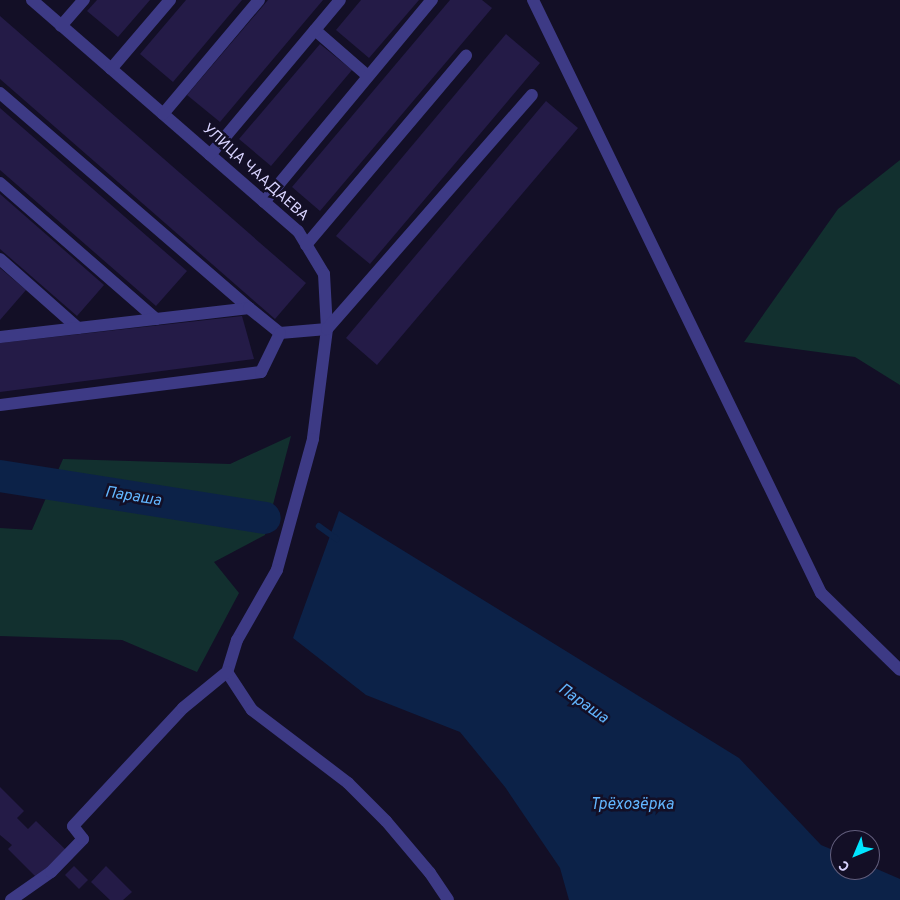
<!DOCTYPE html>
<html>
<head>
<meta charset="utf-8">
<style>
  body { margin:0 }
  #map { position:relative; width:900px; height:900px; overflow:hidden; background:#130f26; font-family:Overpass,sans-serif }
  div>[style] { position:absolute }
  .green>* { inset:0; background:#12302f }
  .water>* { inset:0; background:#0c2248 }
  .stream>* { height:5.5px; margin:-2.75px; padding:0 2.75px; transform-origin:2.75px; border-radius:2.75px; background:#0c2248 }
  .river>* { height:32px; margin:-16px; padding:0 16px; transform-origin:16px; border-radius:16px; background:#0c2248 }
  .building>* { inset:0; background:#241b47 }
  .minor>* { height:12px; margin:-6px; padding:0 6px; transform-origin:6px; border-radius:6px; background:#3d3a85 }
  span { translate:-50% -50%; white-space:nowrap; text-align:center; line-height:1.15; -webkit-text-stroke:5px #130f26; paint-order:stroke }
  .street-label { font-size:15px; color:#d9d4ff }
  .water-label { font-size:16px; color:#62b6ff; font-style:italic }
  .north { position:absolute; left:830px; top:830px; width:50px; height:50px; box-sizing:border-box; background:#130f26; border:1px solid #625e7d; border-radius:50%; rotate:225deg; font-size:14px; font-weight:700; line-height:20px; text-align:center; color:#d9d4ff }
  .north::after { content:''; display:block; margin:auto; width:18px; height:22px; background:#00e5ff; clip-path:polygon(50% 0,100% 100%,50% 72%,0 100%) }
</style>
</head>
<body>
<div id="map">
  <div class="green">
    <i style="clip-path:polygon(900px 160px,900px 385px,855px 357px,744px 342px,838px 209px)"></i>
    <i style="clip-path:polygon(291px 436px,265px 535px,214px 562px,239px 593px,197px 672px,122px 640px,0 636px,0 528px,32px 530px,63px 459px,230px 464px)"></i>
  </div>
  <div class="water">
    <i style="clip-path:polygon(339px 511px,739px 758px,821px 845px,840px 853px,840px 870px,870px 870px,870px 866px,900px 879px,900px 900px,569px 900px,560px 868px,505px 787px,460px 732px,366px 695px,293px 638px)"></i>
  </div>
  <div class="stream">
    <i style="left:319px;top:526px;width:22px;rotate:36deg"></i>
  </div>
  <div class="river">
    <i style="left:0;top:476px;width:268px;rotate:9deg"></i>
  </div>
  <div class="building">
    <i style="clip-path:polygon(97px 0,150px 0,118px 37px,87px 11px)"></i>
    <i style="clip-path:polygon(186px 0,242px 0,173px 82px,140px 54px)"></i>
    <i style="clip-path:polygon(268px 0,323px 0,220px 122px,187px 95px)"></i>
    <i style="clip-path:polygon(361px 0,419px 0,369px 58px,336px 30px)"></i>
    <i style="clip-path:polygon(450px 0,482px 0,492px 8px,320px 211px,292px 187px)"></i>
    <i style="clip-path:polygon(0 16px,306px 283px,275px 319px,0 79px)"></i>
    <i style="clip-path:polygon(506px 34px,540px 63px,370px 264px,336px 236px)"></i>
    <i style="clip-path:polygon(320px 44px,352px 70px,271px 166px,239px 139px)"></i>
    <i style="clip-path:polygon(546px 101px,578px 128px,377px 365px,346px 338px)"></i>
    <i style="clip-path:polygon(0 108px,187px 271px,156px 306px,0 170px)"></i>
    <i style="clip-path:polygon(0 194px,104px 285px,77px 316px,0 249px)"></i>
    <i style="clip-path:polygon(0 268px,26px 290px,0 320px)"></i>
    <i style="clip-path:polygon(242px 316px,254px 359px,0 392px,0 343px)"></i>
    <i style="clip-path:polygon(0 787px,24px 811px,17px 818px,28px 829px,36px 821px,66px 850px,37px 878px,8px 849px,12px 845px,0 835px)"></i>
    <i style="clip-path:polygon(74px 866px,88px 880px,79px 889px,65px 875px)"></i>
    <i style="clip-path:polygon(106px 866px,132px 892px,123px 900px,110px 900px,91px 882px)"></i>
  </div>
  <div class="minor">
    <i style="left:32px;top:0;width:352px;rotate:41deg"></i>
    <i style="left:298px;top:231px;width:50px;rotate:58.8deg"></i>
    <i style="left:324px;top:274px;width:55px;rotate:86.9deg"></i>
    <i style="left:327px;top:329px;width:111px;rotate:97.3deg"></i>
    <i style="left:313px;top:439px;width:136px;rotate:105.4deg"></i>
    <i style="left:277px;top:570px;width:81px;rotate:119.7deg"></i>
    <i style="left:237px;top:640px;width:34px;rotate:107deg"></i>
    <i style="left:227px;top:672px;width:45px;rotate:56.7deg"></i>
    <i style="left:252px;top:710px;width:121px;rotate:37.2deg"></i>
    <i style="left:348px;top:783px;width:54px;rotate:45deg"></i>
    <i style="left:386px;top:821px;width:68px;rotate:49.8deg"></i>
    <i style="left:430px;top:873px;width:32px;rotate:56deg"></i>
    <i style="left:533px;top:0;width:659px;rotate:64.1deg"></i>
    <i style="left:821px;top:593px;width:110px;rotate:44.3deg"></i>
    <i style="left:61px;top:26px;width:35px;rotate:-49deg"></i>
    <i style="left:315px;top:30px;width:70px;rotate:41deg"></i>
    <i style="left:111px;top:69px;width:91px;rotate:-49.5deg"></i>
    <i style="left:0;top:93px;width:329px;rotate:40.8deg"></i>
    <i style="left:163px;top:114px;width:149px;rotate:-49.9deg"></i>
    <i style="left:210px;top:155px;width:202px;rotate:-50deg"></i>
    <i style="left:0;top:183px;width:207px;rotate:41.1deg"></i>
    <i style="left:264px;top:202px;width:263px;rotate:-50.3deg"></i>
    <i style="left:306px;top:245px;width:248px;rotate:-49.8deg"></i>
    <i style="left:0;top:259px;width:104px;rotate:41.5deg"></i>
    <i style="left:0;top:337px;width:251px;rotate:-6.6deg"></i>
    <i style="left:249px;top:308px;width:40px;rotate:39deg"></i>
    <i style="left:280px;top:333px;width:47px;rotate:-4.9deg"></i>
    <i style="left:327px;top:329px;width:311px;rotate:-48.8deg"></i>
    <i style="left:0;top:405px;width:263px;rotate:-7.2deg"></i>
    <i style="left:261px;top:372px;width:43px;rotate:-64deg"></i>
    <i style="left:11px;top:900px;width:49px;rotate:-35deg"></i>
    <i style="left:51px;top:872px;width:46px;rotate:-45.9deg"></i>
    <i style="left:83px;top:839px;width:16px;rotate:-128deg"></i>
    <i style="left:73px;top:826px;width:161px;rotate:-47deg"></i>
    <i style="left:183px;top:708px;width:57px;rotate:-39.3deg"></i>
  </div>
  <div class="street-label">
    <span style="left:255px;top:173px;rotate:42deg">УЛИЦА ЧААДАЕВА</span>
  </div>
  <div class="water-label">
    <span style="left:133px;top:497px;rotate:9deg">Параша</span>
    <span style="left:583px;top:704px;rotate:35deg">Параша</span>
    <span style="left:632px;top:805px">Трёхозёрка</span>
  </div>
  <div class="north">С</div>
</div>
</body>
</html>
